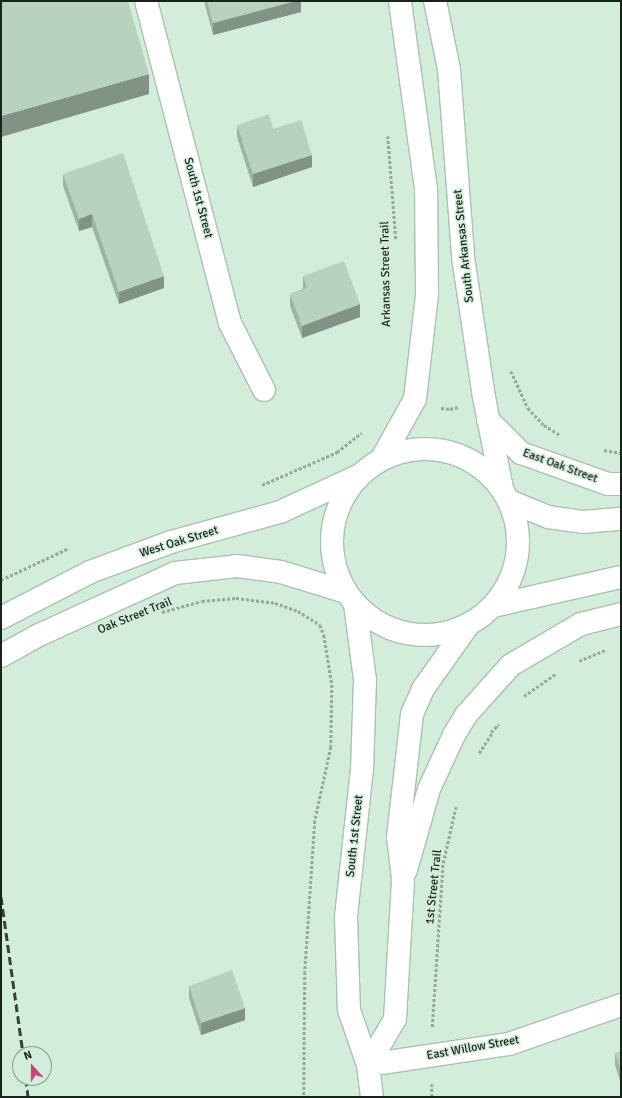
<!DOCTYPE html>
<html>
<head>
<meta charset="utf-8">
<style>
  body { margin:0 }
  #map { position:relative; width:622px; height:1098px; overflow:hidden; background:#d2edd9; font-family:Signika,sans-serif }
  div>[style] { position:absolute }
  .path>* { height:2.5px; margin-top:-1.25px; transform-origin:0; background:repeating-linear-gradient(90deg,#94a999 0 3px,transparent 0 5px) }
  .roads { filter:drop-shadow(1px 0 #a8c2af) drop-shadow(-1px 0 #a8c2af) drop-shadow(0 1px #a8c2af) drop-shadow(0 -1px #a8c2af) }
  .minor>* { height:22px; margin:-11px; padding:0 11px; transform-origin:11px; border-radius:11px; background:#fff }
  .minor>.ring { margin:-11px; padding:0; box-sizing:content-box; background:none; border:22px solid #fff; border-radius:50% }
  .rail>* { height:3px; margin-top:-1.5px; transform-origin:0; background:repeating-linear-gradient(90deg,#354239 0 8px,transparent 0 12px) }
  .wall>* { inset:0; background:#9db5a3 }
  .shaded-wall>* { inset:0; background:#809385 }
  .building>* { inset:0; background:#b7d2be }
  span { translate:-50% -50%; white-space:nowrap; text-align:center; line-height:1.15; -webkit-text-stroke:3px #d2edd9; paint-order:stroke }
  .street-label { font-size:12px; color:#19231c }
  .frame { position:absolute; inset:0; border:2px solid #19231c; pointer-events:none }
  .north { position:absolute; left:12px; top:1046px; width:40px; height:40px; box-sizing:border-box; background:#d2edd9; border:1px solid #889c8d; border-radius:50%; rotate:339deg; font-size:11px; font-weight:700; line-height:16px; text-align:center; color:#19231c }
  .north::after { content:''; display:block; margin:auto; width:14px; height:18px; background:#ce437b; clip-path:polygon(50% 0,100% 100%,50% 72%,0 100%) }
</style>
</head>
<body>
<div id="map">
  <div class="path">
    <i style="left:388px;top:136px;width:105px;rotate:85.6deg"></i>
    <i style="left:511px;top:371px;width:41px;rotate:65.3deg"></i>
    <i style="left:528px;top:408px;width:23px;rotate:47deg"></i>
    <i style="left:544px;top:425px;width:19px;rotate:32deg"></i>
    <i style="left:441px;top:408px;width:9px;rotate:6deg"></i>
    <i style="left:450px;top:409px;width:8px;rotate:-14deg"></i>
    <i style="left:604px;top:450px;width:17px;rotate:10deg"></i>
    <i style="left:262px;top:485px;width:82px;rotate:-23.7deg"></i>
    <i style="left:337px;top:452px;width:31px;rotate:-38deg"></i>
    <i style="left:1px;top:580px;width:73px;rotate:-25.2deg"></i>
    <i style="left:162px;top:612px;width:41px;rotate:-15.4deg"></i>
    <i style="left:202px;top:601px;width:34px;rotate:-5deg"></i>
    <i style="left:236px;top:598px;width:39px;rotate:7deg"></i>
    <i style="left:275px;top:603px;width:24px;rotate:19deg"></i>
    <i style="left:298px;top:611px;width:26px;rotate:32deg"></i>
    <i style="left:320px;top:625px;width:11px;rotate:68deg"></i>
    <i style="left:324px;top:635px;width:51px;rotate:80.9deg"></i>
    <i style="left:332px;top:685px;width:62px;rotate:90.9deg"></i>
    <i style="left:331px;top:747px;width:76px;rotate:102.2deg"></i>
    <i style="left:315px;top:821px;width:151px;rotate:93.8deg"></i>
    <i style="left:305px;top:972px;width:125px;rotate:90.5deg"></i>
    <i style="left:579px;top:661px;width:30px;rotate:-23deg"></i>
    <i style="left:524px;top:696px;width:39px;rotate:-35deg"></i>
    <i style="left:491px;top:732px;width:11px;rotate:-45deg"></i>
    <i style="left:479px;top:753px;width:24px;rotate:-57deg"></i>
    <i style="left:432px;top:1027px;width:164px;rotate:-86.2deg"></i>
    <i style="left:443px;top:863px;width:58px;rotate:-77.2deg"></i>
    <i style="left:432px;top:1084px;width:13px;rotate:90deg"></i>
  </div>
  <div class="roads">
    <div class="minor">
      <i style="left:146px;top:1px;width:333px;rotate:75.4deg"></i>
      <i style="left:230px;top:323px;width:75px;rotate:63.1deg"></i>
      <i style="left:435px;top:1px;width:69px;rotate:78.4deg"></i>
      <i style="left:449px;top:69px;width:189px;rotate:85.7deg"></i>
      <i style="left:463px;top:257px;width:142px;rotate:81.5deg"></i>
      <i style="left:484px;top:397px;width:94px;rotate:78.9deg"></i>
      <i style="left:488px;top:420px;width:47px;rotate:45deg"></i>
      <i style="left:521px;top:453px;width:92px;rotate:19.6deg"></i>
      <i style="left:608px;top:484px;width:13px"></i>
      <i class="ring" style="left:332px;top:449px;width:164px;height:164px"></i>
      <i style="left:381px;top:460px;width:70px;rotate:-60.9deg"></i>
      <i style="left:415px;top:399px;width:105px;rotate:-83.4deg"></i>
      <i style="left:427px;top:295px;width:106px;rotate:-90.5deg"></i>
      <i style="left:426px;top:189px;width:190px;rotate:-97.9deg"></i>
      <i style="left:509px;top:501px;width:42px;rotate:22.3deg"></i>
      <i style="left:548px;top:517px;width:35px;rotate:8deg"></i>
      <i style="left:583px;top:522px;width:38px;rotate:-5deg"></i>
      <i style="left:355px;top:604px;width:77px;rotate:82.5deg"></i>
      <i style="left:365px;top:680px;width:89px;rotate:91.9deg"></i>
      <i style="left:362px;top:769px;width:149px;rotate:96.2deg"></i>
      <i style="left:346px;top:917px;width:93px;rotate:88.2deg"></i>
      <i style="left:349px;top:1010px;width:58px;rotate:70.9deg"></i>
      <i style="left:368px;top:1065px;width:32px;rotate:83deg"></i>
      <i style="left:493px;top:606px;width:131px;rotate:-12.8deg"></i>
      <i style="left:1px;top:618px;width:100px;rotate:-27.3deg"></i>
      <i style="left:90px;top:572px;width:86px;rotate:-20.3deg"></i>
      <i style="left:171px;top:542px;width:113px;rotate:-15.4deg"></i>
      <i style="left:280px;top:512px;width:86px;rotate:-24.8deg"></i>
      <i style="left:1px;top:656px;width:43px;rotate:-28.9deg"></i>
      <i style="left:39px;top:635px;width:149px;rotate:-24.5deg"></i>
      <i style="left:175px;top:573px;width:62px;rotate:-6.4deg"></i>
      <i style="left:237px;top:566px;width:44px;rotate:7.8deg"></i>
      <i style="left:281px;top:572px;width:68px;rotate:17.1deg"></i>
      <i style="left:406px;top:870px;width:84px;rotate:-74.1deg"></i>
      <i style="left:429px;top:789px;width:60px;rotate:-65.2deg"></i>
      <i style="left:454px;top:735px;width:23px;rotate:-59deg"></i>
      <i style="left:466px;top:715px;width:67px;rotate:-48deg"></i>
      <i style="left:511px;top:665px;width:81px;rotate:-30.4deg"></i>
      <i style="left:581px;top:624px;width:41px;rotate:-14deg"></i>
      <i style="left:368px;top:1065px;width:53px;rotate:-59.6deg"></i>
      <i style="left:395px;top:1019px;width:140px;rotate:-86.7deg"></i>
      <i style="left:403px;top:879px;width:42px;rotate:-96.8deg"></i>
      <i style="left:398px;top:837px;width:124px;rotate:-83.5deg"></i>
      <i style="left:412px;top:714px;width:27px;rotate:-66deg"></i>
      <i style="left:423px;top:689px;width:80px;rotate:-54.7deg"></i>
      <i style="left:368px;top:1065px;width:143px;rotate:-8.5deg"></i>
      <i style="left:509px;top:1044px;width:119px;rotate:-19.2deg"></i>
    </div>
  </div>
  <div class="rail">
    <i style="left:1px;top:897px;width:159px;rotate:82deg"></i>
    <i style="left:26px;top:1078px;width:19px;rotate:84deg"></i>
  </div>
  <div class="wall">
    <i style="clip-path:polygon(204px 1px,301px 1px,301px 12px,213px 35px)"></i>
    <i style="clip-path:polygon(237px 125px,273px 129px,312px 167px,253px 187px,237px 137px)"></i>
    <i style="clip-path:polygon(63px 174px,164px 288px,119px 304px,92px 227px,79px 231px,63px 186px)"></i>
    <i style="clip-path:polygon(303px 276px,360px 317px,302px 338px,290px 306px,290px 294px,303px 289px)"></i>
    <i style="clip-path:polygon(189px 986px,245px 1020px,201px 1035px,189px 998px)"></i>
    <i style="clip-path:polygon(621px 1051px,621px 1084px,615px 1065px,615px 1053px)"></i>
  </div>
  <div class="shaded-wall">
    <i style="clip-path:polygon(296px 1px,301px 1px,301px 12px,213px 35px,213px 23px)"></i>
    <i style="clip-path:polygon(149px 74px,149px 94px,1px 137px,1px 116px)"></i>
    <i style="clip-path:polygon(312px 155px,312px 167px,253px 187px,253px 174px)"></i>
    <i style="clip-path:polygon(92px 214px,92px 227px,79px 231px,79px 219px)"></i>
    <i style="clip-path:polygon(164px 276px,164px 288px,119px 304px,119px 292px)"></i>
    <i style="clip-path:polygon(360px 304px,360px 317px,302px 338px,302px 326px)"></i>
    <i style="clip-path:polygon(245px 1008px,245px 1020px,201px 1035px,201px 1023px)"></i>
  </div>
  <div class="building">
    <i style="clip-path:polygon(1px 1px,128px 1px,149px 74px,1px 116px)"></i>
    <i style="clip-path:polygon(207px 1px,296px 1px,213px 23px)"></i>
    <i style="clip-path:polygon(269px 114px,273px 129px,301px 120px,312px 155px,253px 174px,237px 125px)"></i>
    <i style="clip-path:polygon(123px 153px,164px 276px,119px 292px,92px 214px,79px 219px,63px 174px)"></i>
    <i style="clip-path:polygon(344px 261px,360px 304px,302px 326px,290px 294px,307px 288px,303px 276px)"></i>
    <i style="clip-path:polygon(232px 970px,245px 1008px,201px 1023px,189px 986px)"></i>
    <i style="clip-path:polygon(621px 1051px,621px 1071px,615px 1053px)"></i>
  </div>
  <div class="street-label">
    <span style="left:198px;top:198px;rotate:75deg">South 1st Street</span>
    <span style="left:464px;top:246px;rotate:-96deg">South Arkansas Street</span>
    <span style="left:386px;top:274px;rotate:-91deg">Arkansas Street Trail</span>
    <span style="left:560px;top:466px;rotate:20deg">East Oak Street</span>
    <span style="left:179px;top:542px;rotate:-17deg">West Oak Street</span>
    <span style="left:135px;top:616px;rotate:-22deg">Oak Street Trail</span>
    <span style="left:355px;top:836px;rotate:-84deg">South 1st Street</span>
    <span style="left:434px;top:887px;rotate:-84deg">1st Street Trail</span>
    <span style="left:473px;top:1048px;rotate:-10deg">East Willow Street</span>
  </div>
  <div class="frame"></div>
  <div class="north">N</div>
</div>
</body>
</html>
